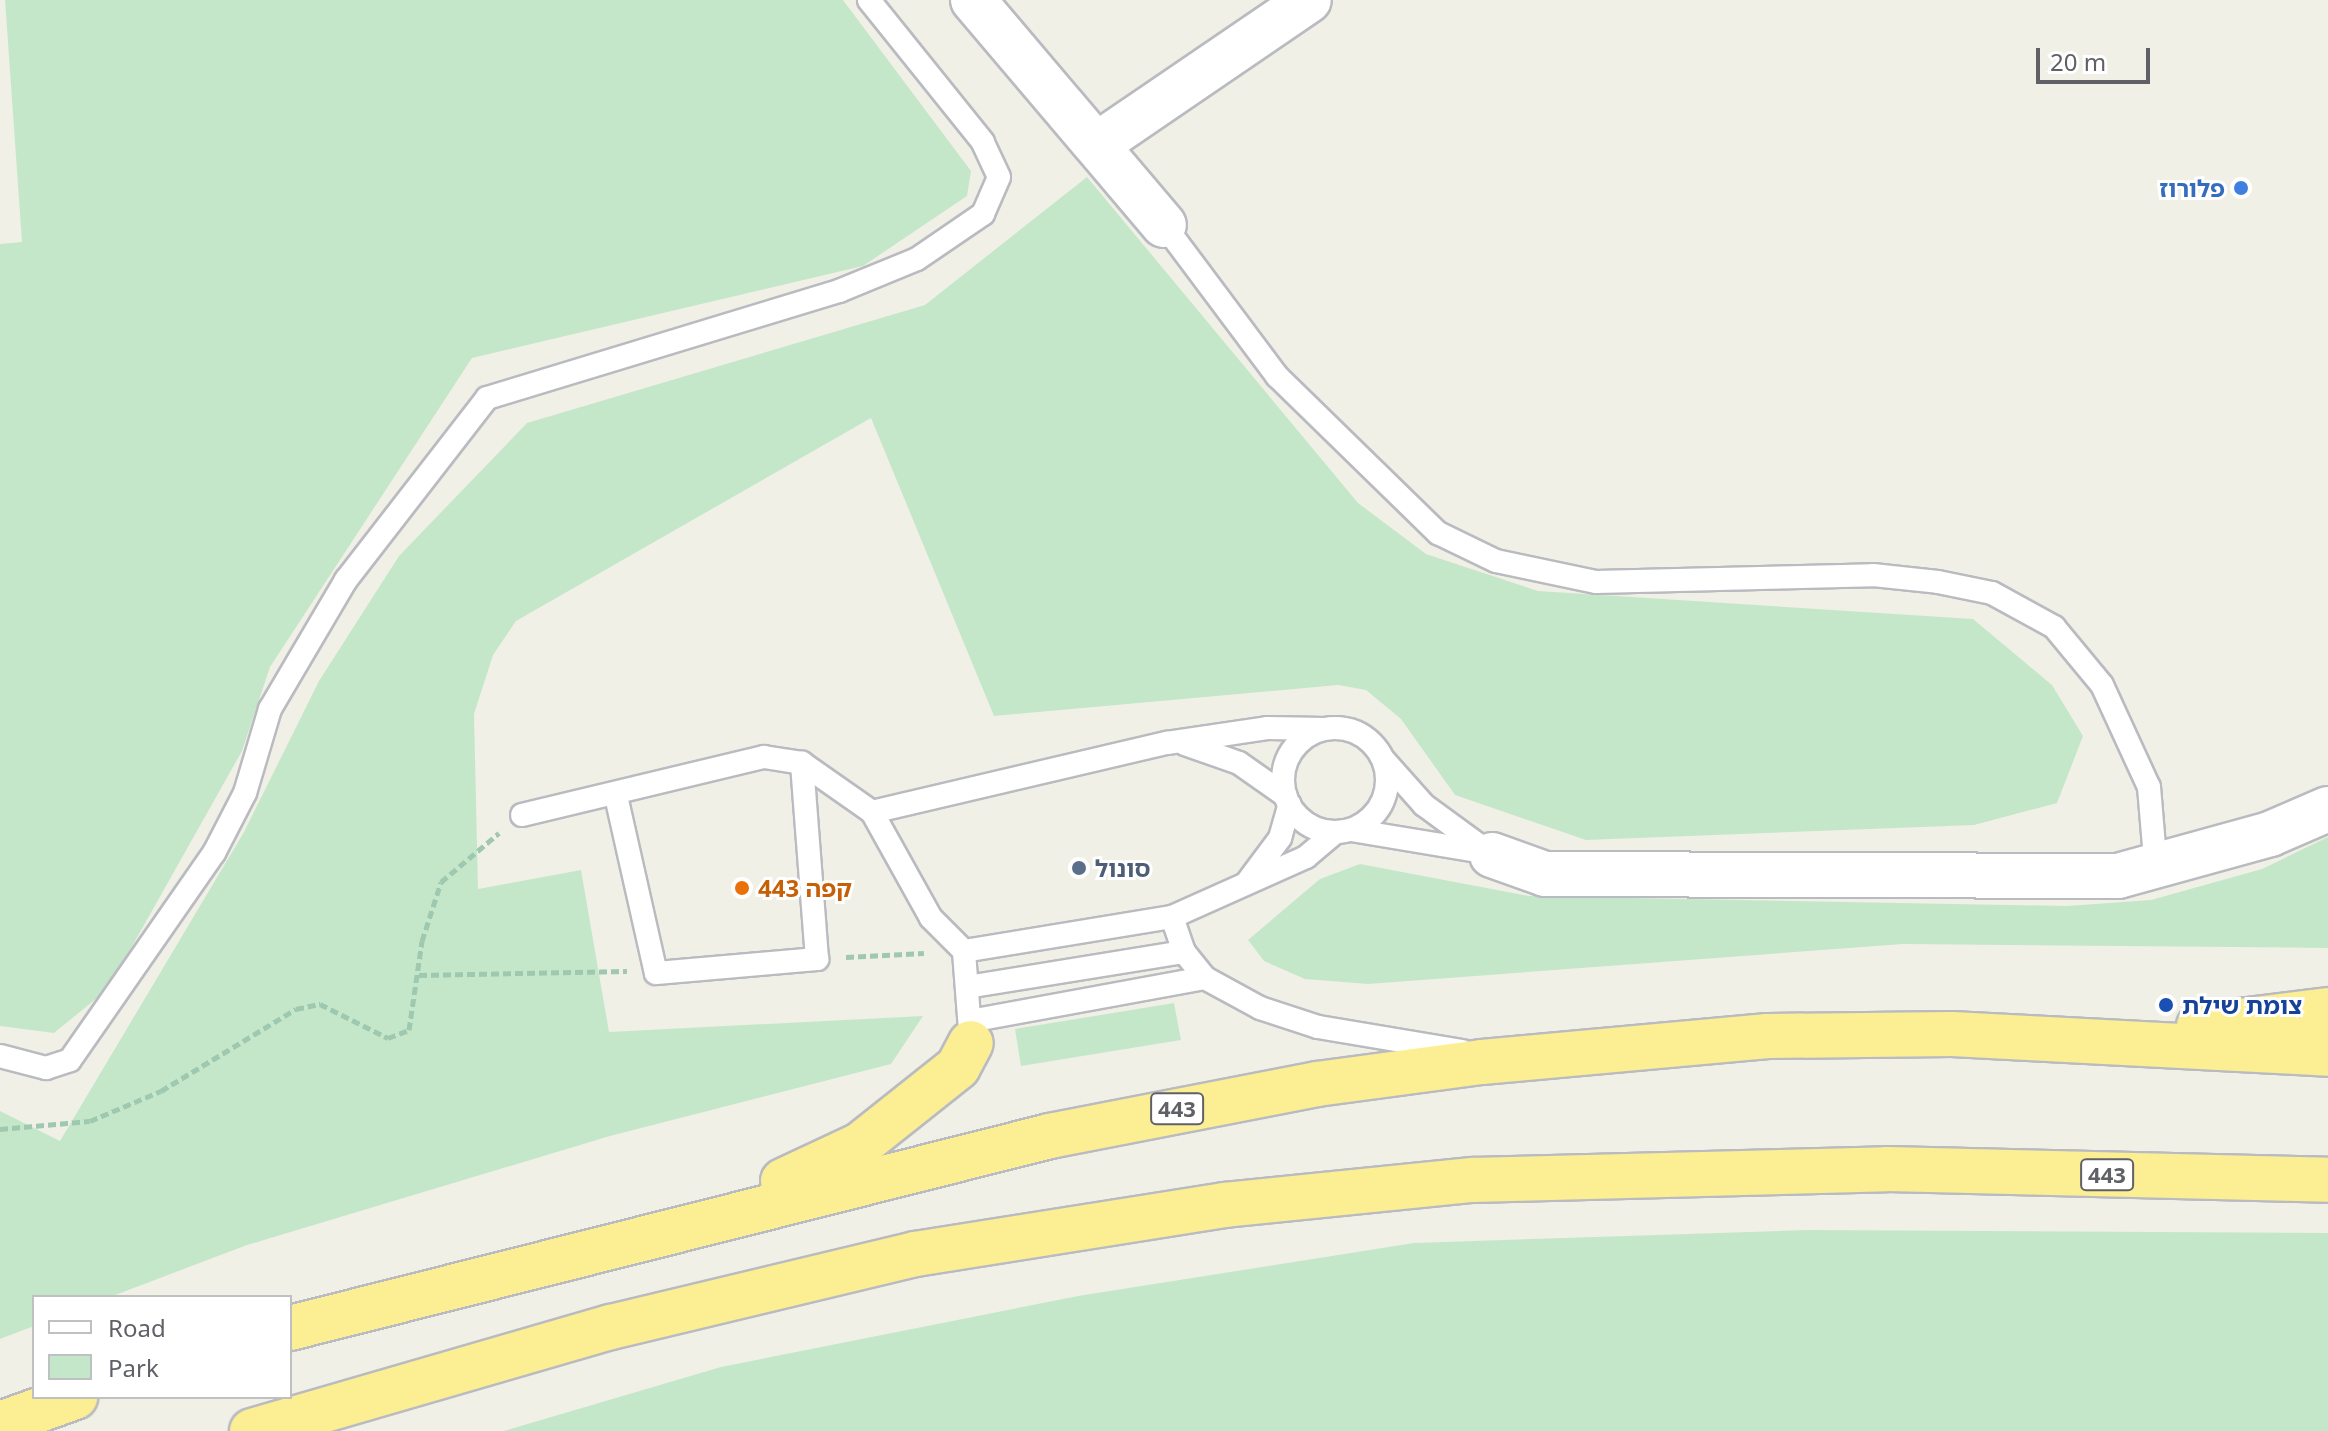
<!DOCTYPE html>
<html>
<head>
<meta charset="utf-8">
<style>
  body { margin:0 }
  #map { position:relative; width:2328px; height:1431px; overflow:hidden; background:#f1f0e7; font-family:"Noto Sans","Noto Sans Hebrew",sans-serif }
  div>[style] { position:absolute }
  .green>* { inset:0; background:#c5e7c9 }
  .path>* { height:5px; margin-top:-2.5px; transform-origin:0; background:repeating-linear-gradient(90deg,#9ec8af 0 8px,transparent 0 12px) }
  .roads { filter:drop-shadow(2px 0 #babbc0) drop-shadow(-2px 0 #babbc0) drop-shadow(0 2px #babbc0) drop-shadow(0 -2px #babbc0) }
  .lane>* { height:22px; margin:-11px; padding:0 11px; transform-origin:11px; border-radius:11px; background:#fff }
  .lane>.ring { margin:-11px; padding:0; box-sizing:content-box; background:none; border:22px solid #fff; border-radius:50% }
  .street>* { height:44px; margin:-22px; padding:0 22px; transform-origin:22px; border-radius:22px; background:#fff }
  .highway>* { height:44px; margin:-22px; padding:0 22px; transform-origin:22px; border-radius:22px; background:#fcef93 }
  .dots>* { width:22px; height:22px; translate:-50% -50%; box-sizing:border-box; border:4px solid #fff; border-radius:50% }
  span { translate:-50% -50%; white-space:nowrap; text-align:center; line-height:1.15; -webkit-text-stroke:6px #fff; paint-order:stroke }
  .shield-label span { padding:2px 6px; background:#fff; border:2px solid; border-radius:6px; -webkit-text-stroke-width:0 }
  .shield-label { font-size:22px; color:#5f6167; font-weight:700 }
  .shop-label { font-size:24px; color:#366cbe; font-weight:700 }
  .right { translate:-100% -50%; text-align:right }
  .service-label { font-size:24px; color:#4e5e75; font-weight:700 }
  .left { translate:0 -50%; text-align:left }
  .food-label { font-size:24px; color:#c56008; font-weight:700 }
  .transit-label { font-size:24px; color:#164399; font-weight:700 }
  .legend { position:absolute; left:32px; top:1295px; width:260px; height:104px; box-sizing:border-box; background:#fff; border:2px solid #bfc0c2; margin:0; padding:10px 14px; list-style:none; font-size:24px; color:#5f6167 }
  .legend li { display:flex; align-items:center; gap:16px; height:40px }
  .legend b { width:40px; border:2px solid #bfc0c2 }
  .scale { position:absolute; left:2036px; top:48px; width:114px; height:36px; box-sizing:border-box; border:4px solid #5f6167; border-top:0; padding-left:10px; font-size:24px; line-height:28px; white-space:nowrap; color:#5f6167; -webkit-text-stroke:6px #fff; paint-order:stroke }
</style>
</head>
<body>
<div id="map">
  <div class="green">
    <i style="clip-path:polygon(5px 0,843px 0,971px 171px,967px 196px,863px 266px,472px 358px,270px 667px,242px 751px,108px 989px,54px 1033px,0 1026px,0 244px,22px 242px)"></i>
    <i style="clip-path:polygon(1087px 177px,1358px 503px,1426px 554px,1538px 591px,1973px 619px,2052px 685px,2083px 736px,2057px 803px,1974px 825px,1586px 840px,1455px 795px,1401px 719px,1366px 690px,1338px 685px,994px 716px,871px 418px,516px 621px,493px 655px,474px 714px,478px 889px,581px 870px,609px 1032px,923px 1016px,891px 1064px,610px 1136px,247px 1245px,110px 1297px,34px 1297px,34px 1326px,0 1339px,0 1111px,60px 1141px,244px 832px,319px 681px,399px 556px,527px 423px,925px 305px)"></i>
    <i style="clip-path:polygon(2328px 837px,2328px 948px,1903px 944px,1368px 984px,1305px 979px,1264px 961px,1248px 940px,1320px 879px,1360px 864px,1529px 896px,2067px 906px,2151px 900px,2262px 869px)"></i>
    <i style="clip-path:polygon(1174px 1003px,1181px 1040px,1021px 1066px,1015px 1029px)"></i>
    <i style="clip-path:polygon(1807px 1230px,2328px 1233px,2328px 1431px,504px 1431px,721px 1367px,1078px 1296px,1414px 1243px)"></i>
  </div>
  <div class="path">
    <i style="left:846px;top:957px;width:78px;rotate:-2.9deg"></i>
    <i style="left:419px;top:975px;width:208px;rotate:-1.1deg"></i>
    <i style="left:0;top:1129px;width:90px;rotate:-5.1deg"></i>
    <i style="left:90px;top:1121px;width:77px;rotate:-22.9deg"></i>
    <i style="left:161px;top:1091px;width:158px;rotate:-31.3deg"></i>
    <i style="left:296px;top:1009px;width:25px;rotate:-12deg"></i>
    <i style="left:320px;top:1004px;width:76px;rotate:26.6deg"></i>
    <i style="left:388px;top:1038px;width:22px;rotate:-21deg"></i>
    <i style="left:409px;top:1030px;width:90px;rotate:-81.7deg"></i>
    <i style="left:422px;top:941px;width:62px;rotate:-72.1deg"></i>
    <i style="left:441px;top:882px;width:76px;rotate:-40.2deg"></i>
  </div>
  <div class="roads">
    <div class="lane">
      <i style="left:1164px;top:225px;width:189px;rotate:53.2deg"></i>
      <i style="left:1277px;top:376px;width:225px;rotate:44.3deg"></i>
      <i style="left:1438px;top:533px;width:64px;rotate:25.8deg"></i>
      <i style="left:1496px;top:561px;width:102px;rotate:11.9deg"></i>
      <i style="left:1596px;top:582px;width:277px;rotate:-1.4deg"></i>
      <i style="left:1873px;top:575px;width:65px;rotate:6.1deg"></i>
      <i style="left:1938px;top:582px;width:55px;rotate:11.5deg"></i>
      <i style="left:1992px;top:593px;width:71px;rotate:28.7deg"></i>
      <i style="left:2054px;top:627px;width:75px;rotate:50.4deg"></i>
      <i style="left:2102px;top:685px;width:112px;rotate:65.3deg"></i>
      <i style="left:2149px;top:787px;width:83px;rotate:85.2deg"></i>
      <i class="ring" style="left:1283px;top:728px;width:82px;height:82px"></i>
      <i style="left:1185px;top:744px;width:57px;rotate:19.4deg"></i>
      <i style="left:1239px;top:763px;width:57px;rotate:35.1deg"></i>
      <i style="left:1383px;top:759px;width:62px;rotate:48.3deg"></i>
      <i style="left:1424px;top:805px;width:84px;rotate:36.3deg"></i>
      <i style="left:616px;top:796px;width:181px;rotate:77.3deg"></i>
      <i style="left:656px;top:973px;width:162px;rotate:-5deg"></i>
      <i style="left:817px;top:959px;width:197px;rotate:-94.4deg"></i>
      <i style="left:522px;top:815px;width:249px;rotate:-13.5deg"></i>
      <i style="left:764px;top:757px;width:38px;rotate:9deg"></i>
      <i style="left:802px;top:763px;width:85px;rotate:35deg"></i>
      <i style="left:1351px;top:830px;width:123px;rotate:9.4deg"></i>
      <i style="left:1248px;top:881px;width:54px;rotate:-53.3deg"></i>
      <i style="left:1280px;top:838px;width:35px;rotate:-74deg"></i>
      <i style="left:1172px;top:917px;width:147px;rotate:-24.1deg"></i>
      <i style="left:1306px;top:857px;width:39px;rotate:-40deg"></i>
      <i style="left:964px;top:951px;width:47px;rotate:-135deg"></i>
      <i style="left:931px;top:918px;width:121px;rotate:-119.1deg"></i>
      <i style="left:872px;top:812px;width:303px;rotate:-13.2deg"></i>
      <i style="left:1167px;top:743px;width:101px;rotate:-8.5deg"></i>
      <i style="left:1267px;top:728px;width:58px;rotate:1deg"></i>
      <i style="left:967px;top:987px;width:220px;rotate:-9.2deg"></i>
      <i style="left:970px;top:1021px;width:239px;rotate:-10.4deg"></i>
      <i style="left:971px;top:1043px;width:92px;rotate:-94.4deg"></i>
      <i style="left:964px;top:951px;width:211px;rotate:-9.3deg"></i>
      <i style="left:1172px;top:917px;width:37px;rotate:71deg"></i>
      <i style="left:1184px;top:952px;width:33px;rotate:51deg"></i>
      <i style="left:1205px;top:978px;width:63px;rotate:28.6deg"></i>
      <i style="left:1260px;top:1008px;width:61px;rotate:18.1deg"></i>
      <i style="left:1318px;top:1027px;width:146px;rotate:9.5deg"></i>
      <i style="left:0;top:1056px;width:48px;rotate:14.6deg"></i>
      <i style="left:46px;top:1068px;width:25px;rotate:-18deg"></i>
      <i style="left:70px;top:1060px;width:252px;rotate:-55.2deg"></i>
      <i style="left:214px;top:853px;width:68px;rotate:-62.7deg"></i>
      <i style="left:245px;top:793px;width:88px;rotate:-73.4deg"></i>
      <i style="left:270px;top:709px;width:150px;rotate:-59.5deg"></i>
      <i style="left:346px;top:580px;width:230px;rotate:-52.2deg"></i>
      <i style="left:487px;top:398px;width:368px;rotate:-16.9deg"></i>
      <i style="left:839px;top:291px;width:84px;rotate:-22.3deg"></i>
      <i style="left:917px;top:259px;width:80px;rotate:-34.3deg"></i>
      <i style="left:983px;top:214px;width:40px;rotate:-66.6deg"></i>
      <i style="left:999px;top:177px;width:38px;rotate:-115deg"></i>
      <i style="left:983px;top:142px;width:182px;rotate:-128.8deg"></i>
    </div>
    <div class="street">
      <i style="left:973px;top:0;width:295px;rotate:49.7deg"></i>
      <i style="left:1098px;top:144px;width:255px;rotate:-34.3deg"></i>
      <i style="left:1492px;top:855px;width:56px;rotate:19.7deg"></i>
      <i style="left:1545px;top:874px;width:573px;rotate:0.2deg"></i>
      <i style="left:2118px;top:876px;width:158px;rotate:-15.4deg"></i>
      <i style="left:2270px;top:834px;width:63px;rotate:-23.3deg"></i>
    </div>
    <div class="highway">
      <i style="left:2199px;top:1026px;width:130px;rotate:-7.1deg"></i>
      <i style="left:783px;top:1181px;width:85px;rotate:-25.1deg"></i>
      <i style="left:860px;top:1145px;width:125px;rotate:-38.5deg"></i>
      <i style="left:958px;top:1067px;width:27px;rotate:-62deg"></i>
      <i style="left:290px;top:1328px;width:784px;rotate:-14.18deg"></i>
      <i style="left:1050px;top:1136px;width:272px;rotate:-11deg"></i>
      <i style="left:1317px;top:1084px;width:166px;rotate:-7.6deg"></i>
      <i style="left:1482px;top:1062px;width:287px;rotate:-5.2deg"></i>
      <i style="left:1768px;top:1036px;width:184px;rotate:-0.6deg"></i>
      <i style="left:1952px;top:1034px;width:377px;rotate:3deg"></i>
      <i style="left:0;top:1424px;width:80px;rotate:-19.8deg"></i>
      <i style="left:252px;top:1431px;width:374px;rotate:-16.2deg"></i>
      <i style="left:611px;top:1327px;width:313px;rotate:-13.5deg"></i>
      <i style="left:915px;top:1254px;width:314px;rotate:-9deg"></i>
      <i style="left:1225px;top:1205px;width:249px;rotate:-5.8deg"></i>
      <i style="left:1473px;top:1180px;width:414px;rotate:-1.5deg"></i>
      <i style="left:1887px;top:1169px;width:441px;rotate:1.4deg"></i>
    </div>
  </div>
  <div class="dots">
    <i style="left:2241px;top:188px;background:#3f7fe0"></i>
    <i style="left:1079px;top:868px;background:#5c6f8a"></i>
    <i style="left:742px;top:888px;background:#e8710a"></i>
    <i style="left:2166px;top:1005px;background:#1a4fb4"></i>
  </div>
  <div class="shield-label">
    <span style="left:1177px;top:1109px">443</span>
    <span style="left:2107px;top:1175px">443</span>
  </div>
  <div class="shop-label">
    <span class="right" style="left:2225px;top:188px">פלורוז</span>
  </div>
  <div class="service-label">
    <span class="left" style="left:1095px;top:868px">סונול</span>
  </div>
  <div class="food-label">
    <span class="left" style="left:758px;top:888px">קפה 443</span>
  </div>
  <div class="transit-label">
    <span class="left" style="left:2182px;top:1005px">צומת שילת</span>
  </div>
  <ul class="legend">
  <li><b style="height:10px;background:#fff"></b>Road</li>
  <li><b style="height:22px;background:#c5e7c9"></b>Park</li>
  </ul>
  <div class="scale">20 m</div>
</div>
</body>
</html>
